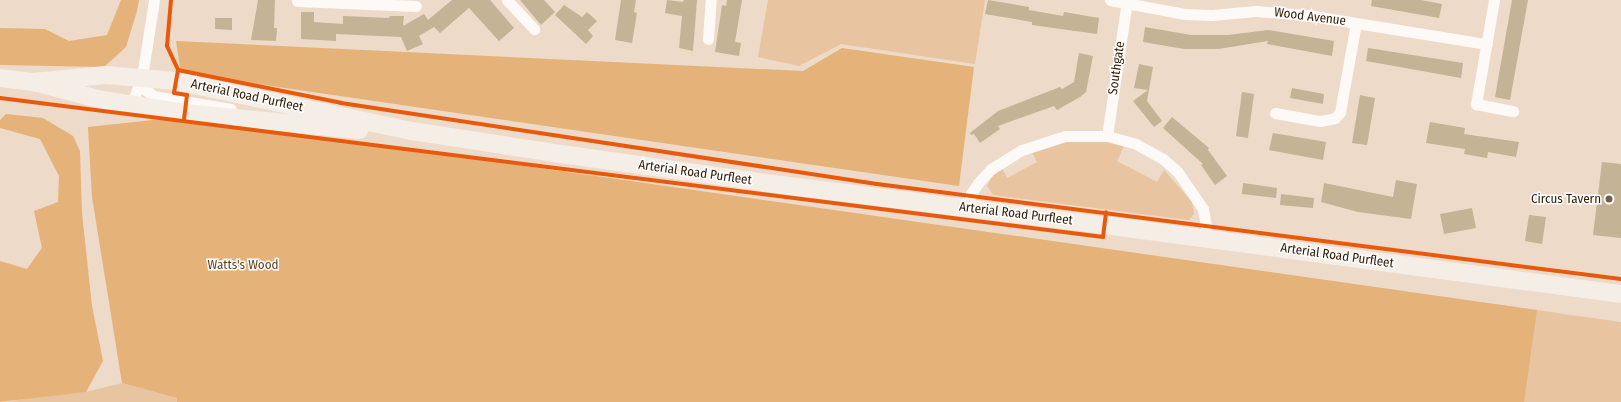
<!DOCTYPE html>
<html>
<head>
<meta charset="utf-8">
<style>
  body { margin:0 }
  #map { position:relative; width:1621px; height:402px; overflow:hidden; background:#eddac8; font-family:"Fira Sans Condensed",sans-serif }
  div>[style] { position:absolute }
  .green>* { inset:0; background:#e8c4a1 }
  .forest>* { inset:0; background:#e5b279 }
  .building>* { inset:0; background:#c4b395 }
  .minor>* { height:11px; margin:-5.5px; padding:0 5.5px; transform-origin:5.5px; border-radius:5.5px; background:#fcf9f7 }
  .primary>* { height:18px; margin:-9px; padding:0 9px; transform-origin:9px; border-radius:9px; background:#f4eee7 }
  .cycleway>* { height:4px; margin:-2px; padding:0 2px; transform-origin:2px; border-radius:2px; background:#e8590c }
  .dots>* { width:11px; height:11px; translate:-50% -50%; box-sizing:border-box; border:2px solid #fff; border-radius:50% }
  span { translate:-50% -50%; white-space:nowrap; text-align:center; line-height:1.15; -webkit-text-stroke:3px #fff; paint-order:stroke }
  .street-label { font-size:13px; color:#301b04 }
  .poi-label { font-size:13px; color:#301b04 }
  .right { translate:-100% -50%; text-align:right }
  .park-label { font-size:13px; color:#603f1d }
</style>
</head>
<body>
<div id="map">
  <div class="green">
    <i style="clip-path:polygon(768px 0,985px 0,975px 64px,841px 44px,799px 66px,758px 57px)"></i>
    <i style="clip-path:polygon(1053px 140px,1107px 140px,1124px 146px,1117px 161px,1157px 182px,1164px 170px,1192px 202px,1194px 214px,1189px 220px,993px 195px,987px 186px,994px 173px,1002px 168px,1007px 178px,1037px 162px,1030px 149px)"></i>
    <i style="clip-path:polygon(1259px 271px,1621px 322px,1621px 402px,1242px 402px)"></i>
    <i style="clip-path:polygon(122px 383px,177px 398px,177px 402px,11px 402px,31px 397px,86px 392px)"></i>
  </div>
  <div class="forest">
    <i style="clip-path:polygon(121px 0,139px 0,137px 11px,126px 47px,104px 67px,0 65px,0 28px,45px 29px,69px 41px,107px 35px)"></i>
    <i style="clip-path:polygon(176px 41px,803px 71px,842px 48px,974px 67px,959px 186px,181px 73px)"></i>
    <i style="clip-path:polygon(6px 114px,43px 118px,73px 136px,80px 151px,82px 213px,92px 306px,103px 361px,86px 392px,0 402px,0 261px,27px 269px,42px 248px,34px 211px,58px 202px,59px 176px,40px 139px,0 128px,0 120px)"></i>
    <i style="clip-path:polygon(181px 117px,1537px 310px,1524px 402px,177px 402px,177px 398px,122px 383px,92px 197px,88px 127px)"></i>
  </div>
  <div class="building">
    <i style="clip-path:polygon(258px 0,275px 0,274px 28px,277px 28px,276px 41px,251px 40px)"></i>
    <i style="clip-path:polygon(452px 0,490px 0,514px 28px,499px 41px,469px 8px,440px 33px,434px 27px,419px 36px,423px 44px,407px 51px,401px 37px,336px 34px,336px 41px,301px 39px,301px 12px,314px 12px,314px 22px,343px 24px,343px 16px,389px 18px,390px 16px,404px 16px,403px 26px,424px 14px,428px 20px)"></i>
    <i style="clip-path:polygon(520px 0,544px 0,555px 12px,541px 25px)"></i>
    <i style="clip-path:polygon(621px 0,636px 0,634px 12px,637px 13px,632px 43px,615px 40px)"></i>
    <i style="clip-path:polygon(667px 0,683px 2px,684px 0,697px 0,693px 51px,679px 48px,682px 16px,665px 13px)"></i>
    <i style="clip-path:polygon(727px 0,742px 0,735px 42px,741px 43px,739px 56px,715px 52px,722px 5px,726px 6px)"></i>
    <i style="clip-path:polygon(988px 0,1029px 7px,1029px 10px,1063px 16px,1064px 12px,1099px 18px,1097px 34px,1032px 25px,1032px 22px,985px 14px)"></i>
    <i style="clip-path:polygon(1372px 0,1421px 0,1442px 4px,1439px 18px,1371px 6px)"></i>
    <i style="clip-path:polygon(1512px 0,1528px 0,1510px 100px,1495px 97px)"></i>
    <i style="clip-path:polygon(564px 5px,582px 17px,587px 12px,597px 21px,588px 30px,593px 36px,586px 44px,555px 15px)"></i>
    <i style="clip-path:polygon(215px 18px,232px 18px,232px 30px,215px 29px)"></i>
    <i style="clip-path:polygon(1145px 27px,1191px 35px,1228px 35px,1268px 30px,1334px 41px,1332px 56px,1267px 44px,1268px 41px,1218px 49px,1184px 49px,1143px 42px)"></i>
    <i style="clip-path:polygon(1368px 48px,1463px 63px,1461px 78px,1366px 61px)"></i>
    <i style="clip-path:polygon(1079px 53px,1093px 56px,1086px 92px,1080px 97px,1057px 110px,1054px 106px,998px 126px,1000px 129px,980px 143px,974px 134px,971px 135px,970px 133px,998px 111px,1060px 87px,1062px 89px,1074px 82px)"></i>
    <i style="clip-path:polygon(1139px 64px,1153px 67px,1147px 101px,1162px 121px,1154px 127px,1133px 101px,1148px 90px,1134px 88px)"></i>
    <i style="clip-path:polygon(1292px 88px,1324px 94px,1323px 104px,1290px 98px)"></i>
    <i style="clip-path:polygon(1242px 92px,1254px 94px,1248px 138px,1236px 136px)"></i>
    <i style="clip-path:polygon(1360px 95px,1375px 98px,1367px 145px,1352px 143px)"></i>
    <i style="clip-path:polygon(1172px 117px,1209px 148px,1208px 150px,1227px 176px,1215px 185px,1201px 165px,1203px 164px,1163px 128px)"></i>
    <i style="clip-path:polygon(1430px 122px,1465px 128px,1464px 134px,1519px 142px,1516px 157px,1488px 152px,1487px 158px,1464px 154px,1465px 149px,1426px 143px)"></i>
    <i style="clip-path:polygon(1273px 133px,1326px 142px,1323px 160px,1269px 150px)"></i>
    <i style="clip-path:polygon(1602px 162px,1621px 164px,1621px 238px,1593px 235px)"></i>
    <i style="clip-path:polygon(1396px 180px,1417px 184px,1411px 219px,1358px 212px,1321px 202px,1324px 183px,1393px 197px)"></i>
    <i style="clip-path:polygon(1243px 183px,1277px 188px,1276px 198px,1242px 194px)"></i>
    <i style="clip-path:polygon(1281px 194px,1314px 198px,1313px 208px,1280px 205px)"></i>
    <i style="clip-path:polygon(1472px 208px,1476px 228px,1444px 234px,1440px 214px)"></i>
    <i style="clip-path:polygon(1529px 215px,1546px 217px,1542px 244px,1525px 241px)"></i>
  </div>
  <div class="minor">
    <i style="left:507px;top:0;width:40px;rotate:47deg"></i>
    <i style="left:1110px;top:0;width:76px;rotate:10.6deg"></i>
    <i style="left:1185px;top:14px;width:27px;rotate:2deg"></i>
    <i style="left:1212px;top:15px;width:44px;rotate:-5.2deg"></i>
    <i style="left:1256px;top:11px;width:51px;rotate:4.5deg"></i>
    <i style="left:1307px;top:15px;width:182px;rotate:9.2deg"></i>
    <i style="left:1494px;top:0;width:106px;rotate:99.8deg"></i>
    <i style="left:1476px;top:104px;width:38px;rotate:11deg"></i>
    <i style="left:297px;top:1px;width:119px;rotate:2.4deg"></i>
    <i style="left:708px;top:39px;width:39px;rotate:-86deg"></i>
    <i style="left:142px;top:77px;width:14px;rotate:73deg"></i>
    <i style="left:146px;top:90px;width:10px;rotate:37deg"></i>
    <i style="left:154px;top:96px;width:78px;rotate:9.6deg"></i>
    <i style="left:131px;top:105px;width:30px;rotate:-69deg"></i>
    <i style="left:142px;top:77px;width:78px;rotate:-81.1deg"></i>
    <i style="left:1275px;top:113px;width:46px;rotate:10.1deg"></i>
    <i style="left:1320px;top:121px;width:15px;rotate:-11deg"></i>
    <i style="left:1335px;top:118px;width:8px;rotate:-50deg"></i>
    <i style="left:1340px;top:112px;width:90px;rotate:-79.8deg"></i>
    <i style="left:1107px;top:136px;width:137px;rotate:-81.6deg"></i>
    <i style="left:969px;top:208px;width:13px;rotate:-86deg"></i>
    <i style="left:970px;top:195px;width:14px;rotate:-56deg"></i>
    <i style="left:978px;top:183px;width:19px;rotate:-47deg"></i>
    <i style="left:991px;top:169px;width:36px;rotate:-32deg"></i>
    <i style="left:1022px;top:150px;width:45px;rotate:-18deg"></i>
    <i style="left:1065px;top:136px;width:42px"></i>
    <i style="left:1107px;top:136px;width:30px;rotate:15deg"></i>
    <i style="left:1136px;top:144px;width:31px;rotate:29deg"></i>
    <i style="left:1163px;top:159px;width:18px;rotate:41deg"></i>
    <i style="left:1177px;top:171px;width:46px;rotate:55.6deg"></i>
    <i style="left:1203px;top:209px;width:29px;rotate:80deg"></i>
  </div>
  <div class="primary">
    <i style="left:0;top:78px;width:34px;rotate:7deg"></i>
    <i style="left:34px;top:82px;width:70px;rotate:14.8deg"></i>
    <i style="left:102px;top:100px;width:84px;rotate:8.9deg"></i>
    <i style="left:185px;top:113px;width:175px;rotate:5.6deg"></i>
    <i style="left:34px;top:82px;width:72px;rotate:-5.6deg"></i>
    <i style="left:106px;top:75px;width:70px;rotate:4.9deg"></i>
    <i style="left:176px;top:81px;width:241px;rotate:12deg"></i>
    <i style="left:412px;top:131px;width:137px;rotate:8.8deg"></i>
    <i style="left:547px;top:152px;width:236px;rotate:8deg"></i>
    <i style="left:781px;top:185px;width:325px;rotate:7.1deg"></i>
    <i style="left:1104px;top:225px;width:522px;rotate:7.6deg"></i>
  </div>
  <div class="cycleway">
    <i style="left:171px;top:0;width:46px;rotate:95deg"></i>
    <i style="left:167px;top:46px;width:26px;rotate:65deg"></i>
    <i style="left:178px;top:70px;width:23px;rotate:100deg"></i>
    <i style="left:174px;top:93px;width:13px;rotate:9deg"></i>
    <i style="left:187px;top:95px;width:26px;rotate:97deg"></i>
    <i style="left:178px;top:70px;width:166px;rotate:11.4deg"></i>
    <i style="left:341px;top:103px;width:542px;rotate:8.59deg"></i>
    <i style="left:877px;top:184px;width:750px;rotate:7.28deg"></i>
    <i style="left:0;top:98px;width:1112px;rotate:7.18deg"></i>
    <i style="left:1103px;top:237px;width:25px;rotate:-83deg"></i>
  </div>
  <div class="dots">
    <i style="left:1609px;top:199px;background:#725e49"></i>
  </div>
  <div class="street-label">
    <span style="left:1310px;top:17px;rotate:7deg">Wood Avenue</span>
    <span style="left:1117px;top:68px;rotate:-82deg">Southgate</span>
    <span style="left:247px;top:96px;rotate:12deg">Arterial Road Purfleet</span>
    <span style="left:695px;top:173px;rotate:8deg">Arterial Road Purfleet</span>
    <span style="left:1016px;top:214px;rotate:7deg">Arterial Road Purfleet</span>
    <span style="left:1337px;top:256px;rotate:8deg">Arterial Road Purfleet</span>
  </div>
  <div class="poi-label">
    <span class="right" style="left:1601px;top:199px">Circus Tavern</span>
  </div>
  <div class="park-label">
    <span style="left:243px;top:265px">Watts's Wood</span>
  </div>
</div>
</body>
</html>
